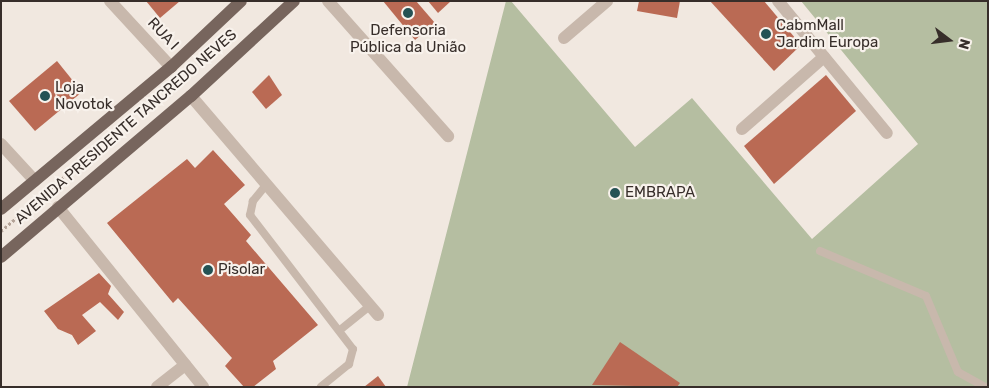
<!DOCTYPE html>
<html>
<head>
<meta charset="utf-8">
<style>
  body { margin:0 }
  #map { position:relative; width:989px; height:388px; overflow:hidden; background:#f1e8e0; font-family:Rubik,sans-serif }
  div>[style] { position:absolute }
  .green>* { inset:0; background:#b5bea1 }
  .building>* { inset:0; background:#ba6a54 }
  .path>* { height:3px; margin-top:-1.5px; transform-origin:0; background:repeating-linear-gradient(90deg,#b3a297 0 2.5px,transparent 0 5px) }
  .service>* { height:8px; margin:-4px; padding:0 4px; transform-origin:4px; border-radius:4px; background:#c8b8ac }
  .minor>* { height:12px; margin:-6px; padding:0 6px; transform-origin:6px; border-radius:6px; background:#c8b8ac }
  .primary>* { height:12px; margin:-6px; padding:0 6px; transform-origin:6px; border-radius:6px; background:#77655d }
  .dots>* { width:14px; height:14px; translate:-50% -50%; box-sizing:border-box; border:2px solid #f8f2ec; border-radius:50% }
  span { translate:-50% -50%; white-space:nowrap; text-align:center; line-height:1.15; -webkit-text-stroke:4.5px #f8f2ec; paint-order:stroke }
  .poi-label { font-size:15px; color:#372e2a }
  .left { translate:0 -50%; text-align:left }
  .street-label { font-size:15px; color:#372e2a }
  .frame { position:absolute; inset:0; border:2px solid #372e2a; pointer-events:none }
  .north { position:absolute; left:924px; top:15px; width:50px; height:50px; -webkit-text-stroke:4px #f8f2ec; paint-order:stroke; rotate:105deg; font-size:14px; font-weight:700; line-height:20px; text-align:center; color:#372e2a }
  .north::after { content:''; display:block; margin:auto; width:18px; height:22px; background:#372e2a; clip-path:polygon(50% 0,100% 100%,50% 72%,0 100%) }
</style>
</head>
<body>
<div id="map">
  <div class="green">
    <i style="clip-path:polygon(506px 1px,511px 1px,635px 147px,692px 98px,812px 239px,918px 144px,801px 1px,988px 1px,988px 387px,407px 387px)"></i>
  </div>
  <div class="building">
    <i style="clip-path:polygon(146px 1px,180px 1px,160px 18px)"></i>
    <i style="clip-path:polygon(383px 1px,416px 1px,435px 23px,415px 40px)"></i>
    <i style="clip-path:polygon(428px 1px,451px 1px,438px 13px)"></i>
    <i style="clip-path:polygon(639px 1px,680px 1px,677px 18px,637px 11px)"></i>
    <i style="clip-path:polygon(710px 1px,764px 1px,801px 45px,774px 71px)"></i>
    <i style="clip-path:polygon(57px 61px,82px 92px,35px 131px,9px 101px)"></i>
    <i style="clip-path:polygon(269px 75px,282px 95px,266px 109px,252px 92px)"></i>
    <i style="clip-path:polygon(826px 75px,856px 111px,774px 184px,744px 146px)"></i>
    <i style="clip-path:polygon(213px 150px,245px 185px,224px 204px,251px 235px,246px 241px,318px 325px,273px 361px,276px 369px,253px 387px,244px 387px,225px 366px,232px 358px,178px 298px,173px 303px,107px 223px,187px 159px,195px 168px)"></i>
    <i style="clip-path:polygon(99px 273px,111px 286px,108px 294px,124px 312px,118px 320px,100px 302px,82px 315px,96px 331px,78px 345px,72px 335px,58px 329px,44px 311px)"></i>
    <i style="clip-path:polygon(620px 342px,680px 383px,677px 387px,592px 385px)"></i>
    <i style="clip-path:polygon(378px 376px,386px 387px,364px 387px)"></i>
  </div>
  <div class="path">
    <i style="left:1px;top:231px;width:83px;rotate:-40.6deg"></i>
  </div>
  <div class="service">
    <i style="left:266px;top:185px;width:21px;rotate:129deg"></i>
    <i style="left:253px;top:201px;width:14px;rotate:102deg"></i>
    <i style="left:250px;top:215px;width:169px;rotate:52.5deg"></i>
    <i style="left:353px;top:349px;width:16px;rotate:105deg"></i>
    <i style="left:349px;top:364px;width:36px;rotate:141deg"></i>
    <i style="left:820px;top:251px;width:115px;rotate:23deg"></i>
    <i style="left:926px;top:296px;width:82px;rotate:67.2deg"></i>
    <i style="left:958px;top:372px;width:31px;rotate:29deg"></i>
    <i style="left:340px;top:330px;width:38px;rotate:-39deg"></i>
  </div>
  <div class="minor">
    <i style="left:110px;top:1px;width:90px;rotate:47.3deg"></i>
    <i style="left:328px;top:1px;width:181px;rotate:48.4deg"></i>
    <i style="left:778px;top:1px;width:171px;rotate:50.5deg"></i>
    <i style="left:564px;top:38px;width:57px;rotate:-40.7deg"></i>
    <i style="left:191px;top:96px;width:288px;rotate:49.5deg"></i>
    <i style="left:742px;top:129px;width:109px;rotate:-41.3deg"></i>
    <i style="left:1px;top:144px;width:50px;rotate:47.4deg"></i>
    <i style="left:58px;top:207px;width:231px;rotate:51.1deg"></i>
    <i style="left:157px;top:387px;width:36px;rotate:-38deg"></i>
  </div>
  <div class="primary">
    <i style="left:1px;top:209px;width:222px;rotate:-39.9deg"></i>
    <i style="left:171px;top:67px;width:96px;rotate:-43.3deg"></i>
    <i style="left:1px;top:257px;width:249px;rotate:-40.3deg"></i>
    <i style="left:191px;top:96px;width:140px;rotate:-42.7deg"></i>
  </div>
  <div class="dots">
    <i style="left:408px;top:13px;background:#245254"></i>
    <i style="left:766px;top:34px;background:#245254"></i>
    <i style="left:45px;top:96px;background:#245254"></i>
    <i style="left:615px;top:193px;background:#245254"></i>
    <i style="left:208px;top:270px;background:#245254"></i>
  </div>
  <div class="poi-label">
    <span class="left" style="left:776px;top:34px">CabmMall<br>Jardim Europa</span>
    <span style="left:408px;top:39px">Defensoria<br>Pública da União</span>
    <span class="left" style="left:55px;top:96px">Loja<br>Novotok</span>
    <span class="left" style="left:625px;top:193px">EMBRAPA</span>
    <span class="left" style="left:218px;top:270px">Pisolar</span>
  </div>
  <div class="street-label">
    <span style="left:163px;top:34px;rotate:47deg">RUA I</span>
    <span style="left:126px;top:127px;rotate:-41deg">AVENIDA PRESIDENTE TANCREDO NEVES</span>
  </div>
  <div class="frame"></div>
  <div class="north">N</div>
</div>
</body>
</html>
